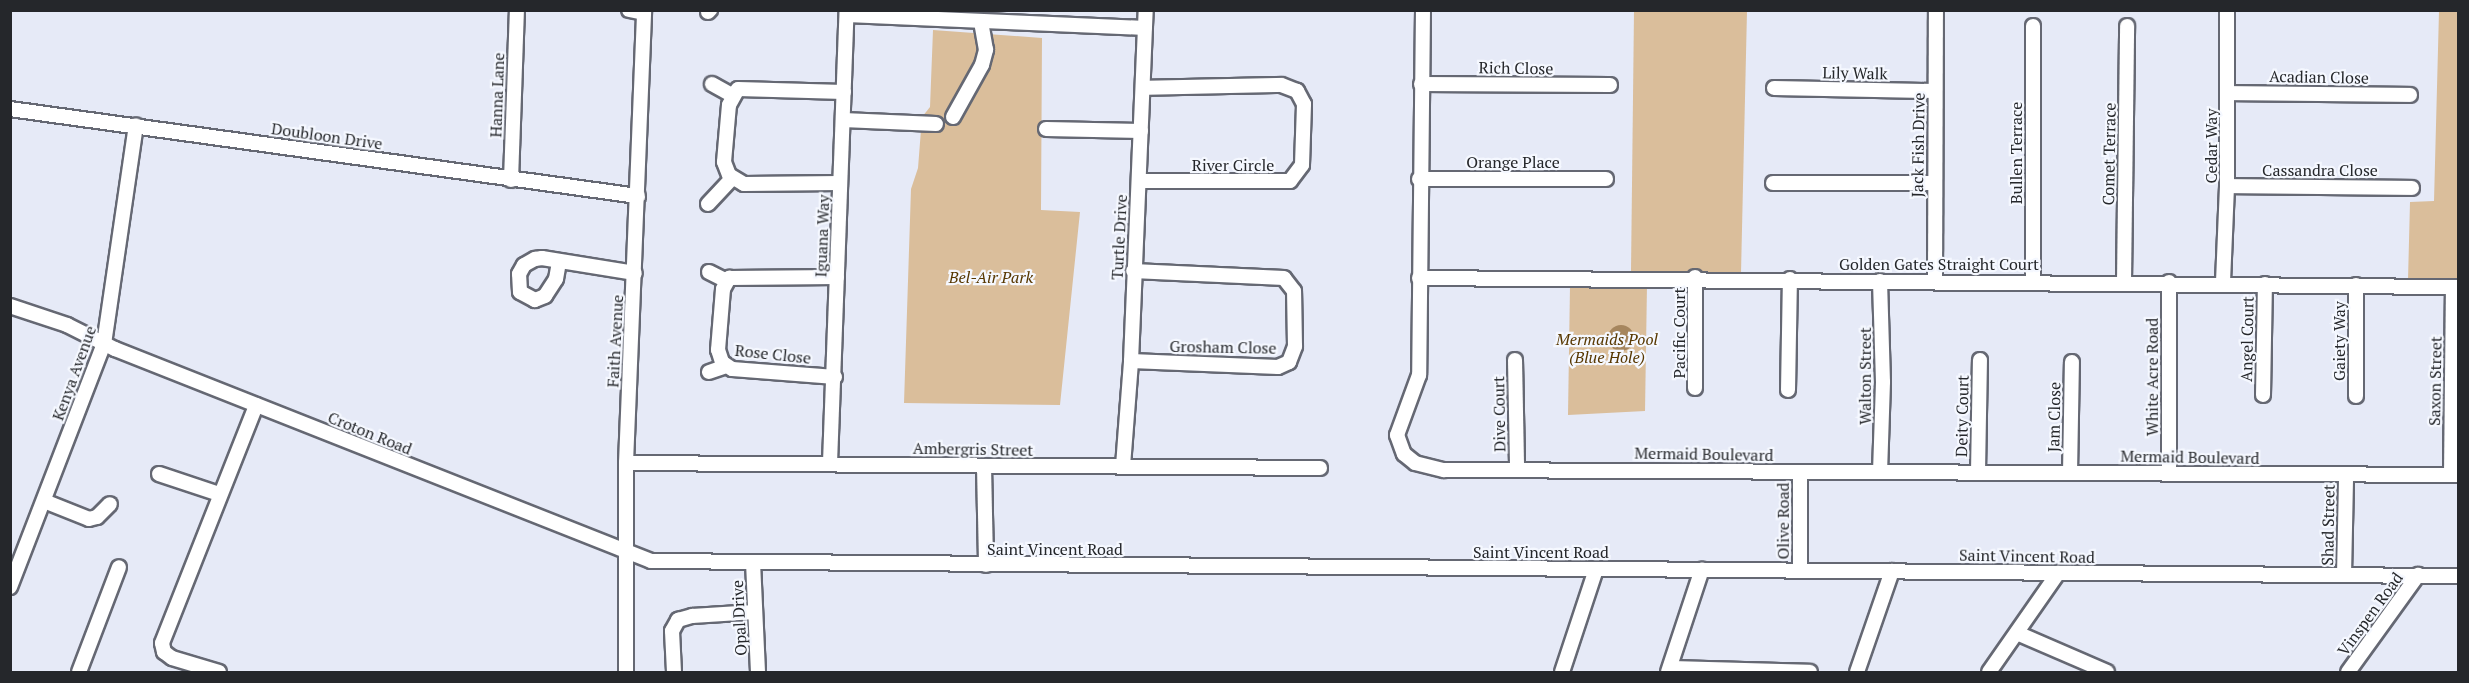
<!DOCTYPE html>
<html>
<head>
<meta charset="utf-8">
<style>
  body { margin:0 }
  #map { position:relative; width:2469px; height:683px; overflow:hidden; background:#e6eaf7; font-family:"PT Serif",serif }
  div>[style] { position:absolute }
  .green>* { inset:0; background:#dabe9b }
  .water>* { inset:0; background:#a6865e }
  .round { border-radius:50% }
  .roads { filter:drop-shadow(2px 0 #656873) drop-shadow(-2px 0 #656873) drop-shadow(0 2px #656873) drop-shadow(0 -2px #656873) }
  .minor>* { height:14px; margin:-7px; padding:0 7px; transform-origin:7px; border-radius:7px; background:#fff }
  span { translate:-50% -50%; white-space:nowrap; text-align:center; line-height:1.15; -webkit-text-stroke:4.5px #f5f8ff; paint-order:stroke }
  .street-label { font-size:16px; color:#25272b }
  .park-label { font-size:16px; color:#573700; font-style:italic }
  .frame { position:absolute; inset:0; border:12px solid #25272b; pointer-events:none }
</style>
</head>
<body>
<div id="map">
  <div class="green">
    <i style="clip-path:polygon(1634px 11px,1747px 11px,1741px 273px,1631px 271px)"></i>
    <i style="clip-path:polygon(2439px 11px,2458px 11px,2458px 281px,2408px 280px,2410px 202px,2434px 201px)"></i>
    <i style="clip-path:polygon(933px 30px,1042px 38px,1041px 210px,1080px 212px,1060px 405px,904px 403px,911px 189px,918px 168px,922px 117px,930px 107px)"></i>
    <i style="clip-path:polygon(1647px 285px,1645px 411px,1568px 415px,1570px 286px)"></i>
  </div>
  <div class="water">
    <i class="round" style="left:1608px;top:325px;width:26px;height:26px"></i>
  </div>
  <div class="roads">
    <div class="minor">
      <i style="left:629px;top:10px;width:15px;rotate:11deg"></i>
      <i style="left:1423px;top:10px;width:365px;rotate:90.6deg"></i>
      <i style="left:1419px;top:375px;width:64px;rotate:110.1deg"></i>
      <i style="left:1397px;top:435px;width:20px;rotate:70deg"></i>
      <i style="left:1404px;top:454px;width:14px;rotate:39deg"></i>
      <i style="left:1415px;top:463px;width:30px;rotate:14deg"></i>
      <i style="left:1444px;top:470px;width:1014px;rotate:0.28deg"></i>
      <i style="left:708px;top:12px;width:3px;rotate:-45deg"></i>
      <i style="left:847px;top:15px;width:298px;rotate:2.5deg"></i>
      <i style="left:712px;top:84px;width:23px;rotate:29deg"></i>
      <i style="left:1421px;top:84px;width:189px;rotate:0.3deg"></i>
      <i style="left:1774px;top:88px;width:161px;rotate:1.1deg"></i>
      <i style="left:2228px;top:93px;width:182px;rotate:0.6deg"></i>
      <i style="left:10px;top:109px;width:634px;rotate:7.89deg"></i>
      <i style="left:953px;top:117px;width:60px;rotate:-60.9deg"></i>
      <i style="left:982px;top:65px;width:16px;rotate:-75deg"></i>
      <i style="left:986px;top:50px;width:29px;rotate:-100deg"></i>
      <i style="left:843px;top:120px;width:93px;rotate:2.5deg"></i>
      <i style="left:1046px;top:129px;width:95px;rotate:1.2deg"></i>
      <i style="left:1419px;top:179px;width:187px"></i>
      <i style="left:511px;top:180px;width:170px;rotate:-88deg"></i>
      <i style="left:1139px;top:181px;width:151px"></i>
      <i style="left:1290px;top:181px;width:20px;rotate:-53deg"></i>
      <i style="left:1302px;top:165px;width:61px;rotate:-88.1deg"></i>
      <i style="left:1304px;top:104px;width:15px;rotate:-118deg"></i>
      <i style="left:1297px;top:91px;width:17px;rotate:-159deg"></i>
      <i style="left:1281px;top:85px;width:138px;rotate:178.8deg"></i>
      <i style="left:840px;top:183px;width:96px;rotate:179.4deg"></i>
      <i style="left:744px;top:184px;width:17px;rotate:-149deg"></i>
      <i style="left:729px;top:175px;width:14px;rotate:-111deg"></i>
      <i style="left:724px;top:162px;width:57px;rotate:-85deg"></i>
      <i style="left:729px;top:105px;width:18px;rotate:-61deg"></i>
      <i style="left:738px;top:89px;width:106px;rotate:1.6deg"></i>
      <i style="left:1773px;top:183px;width:160px"></i>
      <i style="left:2227px;top:186px;width:185px;rotate:0.6deg"></i>
      <i style="left:708px;top:204px;width:35px;rotate:-47deg"></i>
      <i style="left:559px;top:262px;width:17px;rotate:100deg"></i>
      <i style="left:556px;top:279px;width:20px;rotate:123deg"></i>
      <i style="left:545px;top:296px;width:11px;rotate:158deg"></i>
      <i style="left:535px;top:300px;width:17px;rotate:-152deg"></i>
      <i style="left:520px;top:292px;width:18px;rotate:-93deg"></i>
      <i style="left:519px;top:274px;width:10px;rotate:-61deg"></i>
      <i style="left:524px;top:265px;width:13px;rotate:-29deg"></i>
      <i style="left:535px;top:259px;width:7px;rotate:-8deg"></i>
      <i style="left:542px;top:258px;width:94px;rotate:9.2deg"></i>
      <i style="left:709px;top:272px;width:20px;rotate:27deg"></i>
      <i style="left:1419px;top:278px;width:1039px;rotate:0.5deg"></i>
      <i style="left:1935px;top:280px;width:270px;rotate:-89.8deg"></i>
      <i style="left:2033px;top:280px;width:254px;rotate:-90deg"></i>
      <i style="left:1880px;top:281px;width:101px;rotate:88.3deg"></i>
      <i style="left:1883px;top:382px;width:90px;rotate:91.9deg"></i>
      <i style="left:2124px;top:282px;width:256px;rotate:-89.3deg"></i>
      <i style="left:2223px;top:282px;width:96px;rotate:-87.6deg"></i>
      <i style="left:2227px;top:186px;width:176px;rotate:-90deg"></i>
      <i style="left:2356px;top:285px;width:111px;rotate:90deg"></i>
      <i style="left:10px;top:306px;width:60px;rotate:18.4deg"></i>
      <i style="left:67px;top:325px;width:54px;rotate:26.6deg"></i>
      <i style="left:115px;top:349px;width:576px;rotate:21.58deg"></i>
      <i style="left:651px;top:561px;width:1807px;rotate:0.48deg"></i>
      <i style="left:1515px;top:360px;width:109px;rotate:88.9deg"></i>
      <i style="left:1131px;top:361px;width:147px;rotate:2.3deg"></i>
      <i style="left:1278px;top:367px;width:12px;rotate:-24deg"></i>
      <i style="left:1289px;top:362px;width:17px;rotate:-69deg"></i>
      <i style="left:1295px;top:346px;width:55px;rotate:-91deg"></i>
      <i style="left:1294px;top:291px;width:16px;rotate:-128deg"></i>
      <i style="left:1284px;top:278px;width:151px;rotate:-177.3deg"></i>
      <i style="left:709px;top:372px;width:18px;rotate:-19deg"></i>
      <i style="left:835px;top:377px;width:103px;rotate:-175.6deg"></i>
      <i style="left:732px;top:369px;width:12px;rotate:-145deg"></i>
      <i style="left:722px;top:362px;width:13px;rotate:-108deg"></i>
      <i style="left:718px;top:350px;width:61px;rotate:-85.3deg"></i>
      <i style="left:723px;top:289px;width:13px;rotate:-61deg"></i>
      <i style="left:729px;top:278px;width:108px;rotate:-0.5deg"></i>
      <i style="left:1695px;top:388px;width:111px;rotate:-90deg"></i>
      <i style="left:1788px;top:390px;width:111px;rotate:-89deg"></i>
      <i style="left:2263px;top:395px;width:111px;rotate:-89deg"></i>
      <i style="left:626px;top:463px;width:694px;rotate:0.41deg"></i>
      <i style="left:830px;top:463px;width:453px;rotate:-87.9deg"></i>
      <i style="left:984px;top:466px;width:99px;rotate:88.8deg"></i>
      <i style="left:1123px;top:466px;width:105px;rotate:-85.6deg"></i>
      <i style="left:1131px;top:361px;width:351px;rotate:-87.6deg"></i>
      <i style="left:1978px;top:472px;width:112px;rotate:-89deg"></i>
      <i style="left:2169px;top:472px;width:190px;rotate:-90deg"></i>
      <i style="left:2070px;top:473px;width:111px;rotate:-89deg"></i>
      <i style="left:159px;top:474px;width:63px;rotate:18.4deg"></i>
      <i style="left:2451px;top:475px;width:188px;rotate:-89.4deg"></i>
      <i style="left:44px;top:501px;width:48px;rotate:21.8deg"></i>
      <i style="left:89px;top:519px;width:8px;rotate:-14deg"></i>
      <i style="left:97px;top:517px;width:18px;rotate:-45deg"></i>
      <i style="left:753px;top:562px;width:110px;rotate:87.4deg"></i>
      <i style="left:1800px;top:570px;width:98px;rotate:-90deg"></i>
      <i style="left:2344px;top:575px;width:99px;rotate:-88.8deg"></i>
      <i style="left:10px;top:587px;width:261px;rotate:-68.9deg"></i>
      <i style="left:104px;top:344px;width:221px;rotate:-81.7deg"></i>
      <i style="left:2017px;top:633px;width:98px;rotate:23.4deg"></i>
      <i style="left:1670px;top:668px;width:140px;rotate:1.6deg"></i>
      <i style="left:79px;top:672px;width:112px;rotate:-69.1deg"></i>
      <i style="left:219px;top:672px;width:49px;rotate:-163.4deg"></i>
      <i style="left:172px;top:658px;width:10px;rotate:-143deg"></i>
      <i style="left:164px;top:652px;width:9px;rotate:-103deg"></i>
      <i style="left:162px;top:643px;width:256px;rotate:-68.4deg"></i>
      <i style="left:626px;top:672px;width:209px;rotate:-90deg"></i>
      <i style="left:626px;top:463px;width:453px;rotate:-87.7deg"></i>
      <i style="left:674px;top:672px;width:41px;rotate:-92.8deg"></i>
      <i style="left:672px;top:631px;width:13px;rotate:-61deg"></i>
      <i style="left:678px;top:620px;width:15px;rotate:-16deg"></i>
      <i style="left:692px;top:616px;width:63px;rotate:-3.6deg"></i>
      <i style="left:1562px;top:672px;width:108px;rotate:-71.7deg"></i>
      <i style="left:1668px;top:672px;width:108px;rotate:-71.7deg"></i>
      <i style="left:1857px;top:672px;width:107px;rotate:-70.9deg"></i>
      <i style="left:1989px;top:672px;width:121px;rotate:-55.1deg"></i>
      <i style="left:2348px;top:672px;width:120px;rotate:-54.2deg"></i>
    </div>
  </div>
  <div class="street-label">
    <span style="left:1516px;top:68px;rotate:1deg">Rich Close</span>
    <span style="left:1855px;top:73px;rotate:1deg">Lily Walk</span>
    <span style="left:2319px;top:77px;rotate:1deg">Acadian Close</span>
    <span style="left:497px;top:95px;rotate:-88deg">Hanna Lane</span>
    <span style="left:327px;top:136px;rotate:8deg">Doubloon Drive</span>
    <span style="left:1918px;top:145px;rotate:-89deg">Jack Fish Drive</span>
    <span style="left:2211px;top:146px;rotate:-90deg">Cedar Way</span>
    <span style="left:2016px;top:153px;rotate:-90deg">Bullen Terrace</span>
    <span style="left:2109px;top:154px;rotate:-89deg">Comet Terrace</span>
    <span style="left:1513px;top:162px">Orange Place</span>
    <span style="left:1233px;top:165px">River Circle</span>
    <span style="left:2320px;top:170px">Cassandra Close</span>
    <span style="left:822px;top:236px;rotate:-88deg">Iguana Way</span>
    <span style="left:1119px;top:237px;rotate:-87deg">Turtle Drive</span>
    <span style="left:1939px;top:264px">Golden Gates Straight Court</span>
    <span style="left:1679px;top:333px;rotate:-90deg">Pacific Court</span>
    <span style="left:2247px;top:339px;rotate:-89deg">Angel Court</span>
    <span style="left:615px;top:341px;rotate:-87deg">Faith Avenue</span>
    <span style="left:2339px;top:341px;rotate:-90deg">Gaiety Way</span>
    <span style="left:1223px;top:347px;rotate:1deg">Grosham Close</span>
    <span style="left:773px;top:354px;rotate:6deg">Rose Close</span>
    <span style="left:74px;top:373px;rotate:-70deg">Kenya Avenue</span>
    <span style="left:1865px;top:376px;rotate:-90deg">Walton Street</span>
    <span style="left:2152px;top:377px;rotate:-90deg">White Acre Road</span>
    <span style="left:2435px;top:381px;rotate:-89deg">Saxon Street</span>
    <span style="left:1499px;top:414px;rotate:-91deg">Dive Court</span>
    <span style="left:1962px;top:416px;rotate:-89deg">Deity Court</span>
    <span style="left:2054px;top:417px;rotate:-89deg">Jam Close</span>
    <span style="left:370px;top:433px;rotate:22deg">Croton Road</span>
    <span style="left:973px;top:449px;rotate:1deg">Ambergris Street</span>
    <span style="left:1704px;top:454px;rotate:1deg">Mermaid Boulevard</span>
    <span style="left:2190px;top:457px;rotate:1deg">Mermaid Boulevard</span>
    <span style="left:1783px;top:521px;rotate:-90deg">Olive Road</span>
    <span style="left:2328px;top:525px;rotate:-89deg">Shad Street</span>
    <span style="left:1055px;top:549px">Saint Vincent Road</span>
    <span style="left:1541px;top:552px">Saint Vincent Road</span>
    <span style="left:2027px;top:556px;rotate:1deg">Saint Vincent Road</span>
    <span style="left:2370px;top:614px;rotate:-54deg">Vinspen Road</span>
    <span style="left:739px;top:618px;rotate:-93deg">Opal Drive</span>
  </div>
  <div class="park-label">
    <span style="left:991px;top:277px">Bel-Air Park</span>
    <span style="left:1607px;top:348px">Mermaids Pool<br>(Blue Hole)</span>
  </div>
  <div class="frame"></div>
</div>
</body>
</html>
